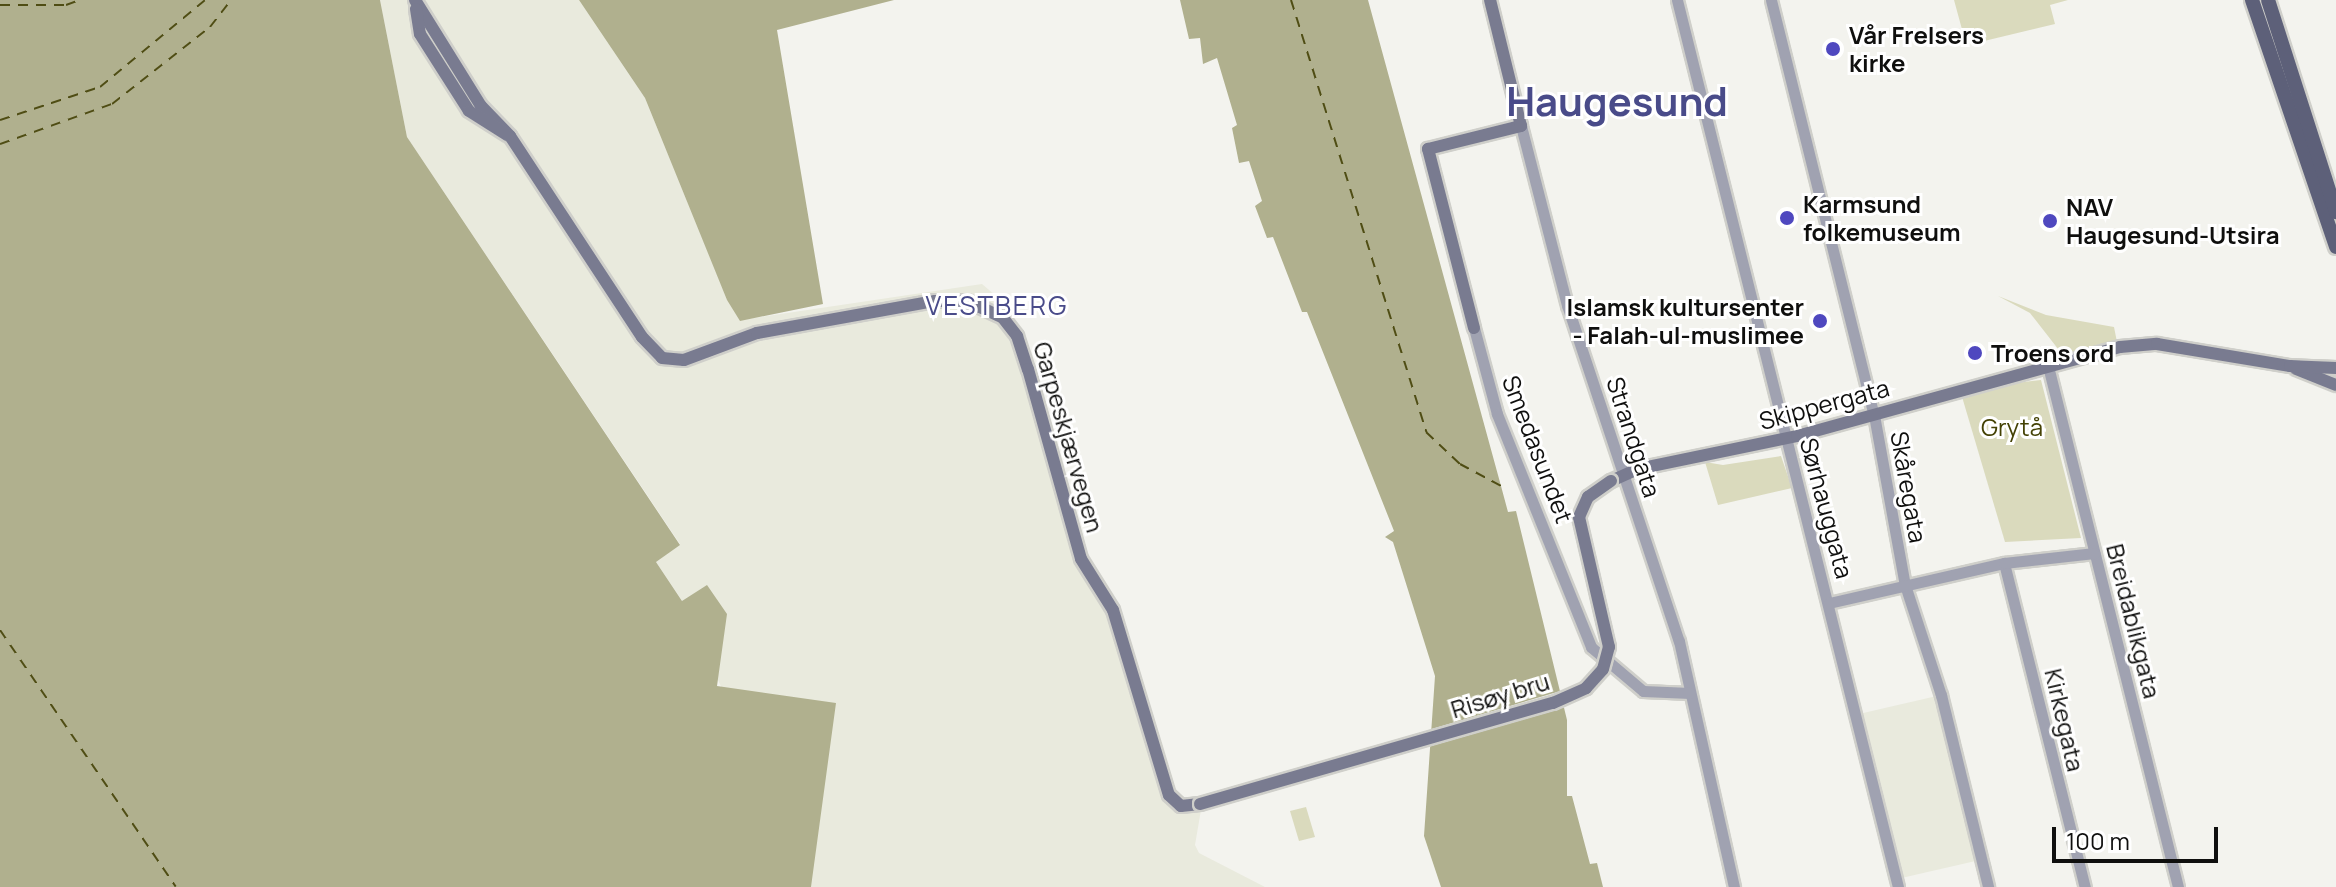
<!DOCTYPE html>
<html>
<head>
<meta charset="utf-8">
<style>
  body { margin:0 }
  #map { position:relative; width:2336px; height:887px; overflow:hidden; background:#f3f3ee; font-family:Manrope,sans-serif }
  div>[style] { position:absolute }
  .built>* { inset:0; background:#e9eadd }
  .green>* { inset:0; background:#dadabd }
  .water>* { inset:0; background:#b0b08e }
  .pier>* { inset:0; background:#f3f3ee }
  .ferry>* { height:2px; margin-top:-1px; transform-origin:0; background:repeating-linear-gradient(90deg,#4f4d14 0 10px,transparent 0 18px) }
  .roads { filter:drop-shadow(2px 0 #cfcfca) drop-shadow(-2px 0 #cfcfca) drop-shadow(0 2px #cfcfca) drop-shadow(0 -2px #cfcfca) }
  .tertiary>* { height:11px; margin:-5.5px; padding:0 5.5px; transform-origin:5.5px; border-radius:5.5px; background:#a0a2b1 }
  .secondary>* { height:12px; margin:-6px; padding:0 6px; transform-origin:6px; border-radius:6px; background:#797b90 }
  .primary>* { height:14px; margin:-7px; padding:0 7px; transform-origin:7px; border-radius:7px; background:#5d6079 }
  .bridges { filter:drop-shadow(2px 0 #cfcfca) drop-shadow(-2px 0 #cfcfca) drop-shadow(0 2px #cfcfca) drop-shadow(0 -2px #cfcfca) }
  .secondary-bridge>* { height:12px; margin:-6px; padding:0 6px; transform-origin:6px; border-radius:6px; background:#797b90 }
  .dots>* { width:22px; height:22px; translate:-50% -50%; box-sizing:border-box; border:4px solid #fff; border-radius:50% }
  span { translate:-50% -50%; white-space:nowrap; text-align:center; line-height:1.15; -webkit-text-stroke:6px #fff; paint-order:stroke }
  .poi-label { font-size:24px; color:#0f0f0e; font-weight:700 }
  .left { translate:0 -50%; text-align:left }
  .right { translate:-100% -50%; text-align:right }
  .street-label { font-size:24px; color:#0f0f0e }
  .park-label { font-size:24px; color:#444205 }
  .neighbourhood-label { font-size:26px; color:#494b89; letter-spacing:2px }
  .town-label { font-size:40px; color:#494b89; font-weight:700 }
  .scale { position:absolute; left:2052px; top:827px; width:166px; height:36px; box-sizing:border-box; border:4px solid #0f0f0e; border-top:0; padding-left:10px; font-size:24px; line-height:28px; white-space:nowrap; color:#0f0f0e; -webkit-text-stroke:6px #fff; paint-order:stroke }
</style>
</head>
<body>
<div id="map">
  <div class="built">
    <i style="clip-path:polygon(380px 0,579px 0,645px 98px,727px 299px,740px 320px,982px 284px,1009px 307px,1050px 451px,1091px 564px,1104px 596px,1118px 602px,1169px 787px,1185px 804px,1202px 804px,1195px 845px,1199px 853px,1265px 887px,811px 887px,683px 602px,656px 562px,680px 544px,407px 137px)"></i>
    <i style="clip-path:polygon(1941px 695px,1980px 860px,1897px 879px,1859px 714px)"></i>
  </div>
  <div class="green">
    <i style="clip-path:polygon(1954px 0,2068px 0,2050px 5px,2055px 24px,1980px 42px,1963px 33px)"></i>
    <i style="clip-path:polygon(1998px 296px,2046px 315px,2114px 327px,2117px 342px,2062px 354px,2030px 313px)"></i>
    <i style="clip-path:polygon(2041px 380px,2081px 538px,2005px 542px,1960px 390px)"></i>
    <i style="clip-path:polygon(1781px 456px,1792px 488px,1718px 505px,1705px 462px,1723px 465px)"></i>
    <i style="clip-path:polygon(1306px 807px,1315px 837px,1299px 841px,1290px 811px)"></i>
  </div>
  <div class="water">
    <i style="clip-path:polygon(0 0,380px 0,407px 137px,680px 545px,656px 562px,682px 601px,707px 585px,727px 614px,717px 686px,836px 703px,811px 887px,0 887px)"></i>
    <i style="clip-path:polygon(579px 0,894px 0,777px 30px,823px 304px,740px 321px,727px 300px,645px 98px)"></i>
    <i style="clip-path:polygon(1180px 0,1368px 0,1501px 486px,1508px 512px,1516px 511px,1567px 720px,1567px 796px,1572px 796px,1590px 864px,1597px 863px,1603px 887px,1441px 887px,1424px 836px,1435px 676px,1393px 542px,1385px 537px,1394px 531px,1307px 312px,1302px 312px,1273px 237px,1267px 238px,1255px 206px,1262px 201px,1249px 161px,1239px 163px,1232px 128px,1237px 125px,1217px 58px,1203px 64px,1200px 38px,1189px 39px)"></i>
  </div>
  <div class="pier">
    <i style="clip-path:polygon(1564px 690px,1568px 706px,1424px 748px,1425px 731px)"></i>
  </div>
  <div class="ferry">
    <i style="left:1291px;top:0;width:453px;rotate:72.6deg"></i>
    <i style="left:1426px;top:432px;width:47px;rotate:43.3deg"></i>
    <i style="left:1460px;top:464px;width:47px;rotate:28.2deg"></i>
    <i style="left:0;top:5px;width:66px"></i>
    <i style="left:66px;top:5px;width:15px;rotate:-20deg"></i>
    <i style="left:0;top:120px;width:105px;rotate:-18.3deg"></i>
    <i style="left:100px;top:87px;width:136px;rotate:-39.6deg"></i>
    <i style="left:0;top:144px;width:119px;rotate:-19.7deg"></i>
    <i style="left:112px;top:104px;width:125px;rotate:-38.2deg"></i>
    <i style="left:210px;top:27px;width:34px;rotate:-52deg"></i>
    <i style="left:0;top:630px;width:311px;rotate:55.6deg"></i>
  </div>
  <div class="roads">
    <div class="tertiary">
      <i style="left:1677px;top:0;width:914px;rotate:76.01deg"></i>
      <i style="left:1771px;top:0;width:428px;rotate:76.1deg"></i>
      <i style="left:1874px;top:415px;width:173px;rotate:79.7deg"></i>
      <i style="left:1905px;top:585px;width:116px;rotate:71.9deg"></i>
      <i style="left:1941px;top:695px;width:198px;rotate:76.2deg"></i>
      <i style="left:1521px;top:126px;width:185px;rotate:75.6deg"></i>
      <i style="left:1567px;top:305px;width:354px;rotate:71.6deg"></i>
      <i style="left:1679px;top:641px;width:252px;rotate:77.4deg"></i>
      <i style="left:1474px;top:328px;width:89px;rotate:75deg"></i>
      <i style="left:1497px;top:414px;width:251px;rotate:68deg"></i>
      <i style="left:1591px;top:647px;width:68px;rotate:40.2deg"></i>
      <i style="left:1643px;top:691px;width:47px;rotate:2.4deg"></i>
      <i style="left:2048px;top:366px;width:537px;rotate:75.99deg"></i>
      <i style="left:2004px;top:563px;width:334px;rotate:76deg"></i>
      <i style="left:1829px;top:603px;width:180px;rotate:-12.9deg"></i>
      <i style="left:2004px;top:563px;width:91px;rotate:-6.3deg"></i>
    </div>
    <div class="secondary">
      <i style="left:415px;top:0;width:125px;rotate:58.1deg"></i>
      <i style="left:481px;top:106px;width:42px;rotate:46deg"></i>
      <i style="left:510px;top:136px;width:240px;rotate:56.7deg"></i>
      <i style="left:642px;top:337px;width:29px;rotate:46deg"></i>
      <i style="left:662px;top:358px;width:22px;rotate:5deg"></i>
      <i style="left:684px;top:360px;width:78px;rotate:-20.3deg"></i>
      <i style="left:757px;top:333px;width:181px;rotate:-10.2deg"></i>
      <i style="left:935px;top:301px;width:32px"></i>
      <i style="left:967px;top:301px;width:40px;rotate:25deg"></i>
      <i style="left:1003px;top:318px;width:23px;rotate:52deg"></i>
      <i style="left:1017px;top:336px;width:35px;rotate:72deg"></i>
      <i style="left:1028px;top:369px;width:197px;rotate:74.4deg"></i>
      <i style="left:1081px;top:559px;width:60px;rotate:57.9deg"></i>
      <i style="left:1113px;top:610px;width:193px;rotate:73.2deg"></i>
      <i style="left:1169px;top:795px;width:16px;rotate:43deg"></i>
      <i style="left:1181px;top:806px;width:19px;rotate:-6deg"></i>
      <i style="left:416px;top:9px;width:25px;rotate:81deg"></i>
      <i style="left:420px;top:34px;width:91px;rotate:57.5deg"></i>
      <i style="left:469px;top:111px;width:45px;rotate:32.3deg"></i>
      <i style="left:1474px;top:328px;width:185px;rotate:-104.4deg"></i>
      <i style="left:1428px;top:149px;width:96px;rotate:-13.9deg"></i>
      <i style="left:1521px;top:126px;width:130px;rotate:-103.8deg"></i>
      <i style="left:2296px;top:369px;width:43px;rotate:21.8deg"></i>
      <i style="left:1611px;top:481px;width:30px;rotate:-24deg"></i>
      <i style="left:1638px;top:469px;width:162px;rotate:-11.7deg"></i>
      <i style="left:1797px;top:436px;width:335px;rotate:-15.4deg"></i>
      <i style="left:2120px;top:347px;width:37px;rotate:-5deg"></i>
      <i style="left:2157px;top:344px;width:135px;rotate:9.4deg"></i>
      <i style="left:2290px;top:366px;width:46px;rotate:2.5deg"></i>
    </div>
    <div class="primary">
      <i style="left:2252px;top:0;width:261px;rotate:71.2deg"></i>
      <i style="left:2268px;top:0;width:223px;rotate:72.2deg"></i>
    </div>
  </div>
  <div class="bridges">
    <div class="secondary-bridge">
      <i style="left:1200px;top:804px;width:367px;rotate:-16deg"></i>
      <i style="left:1553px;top:703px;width:36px;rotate:-24deg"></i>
      <i style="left:1586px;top:688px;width:25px;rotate:-48deg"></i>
      <i style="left:1603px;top:669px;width:23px;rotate:-75deg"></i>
      <i style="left:1609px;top:647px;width:133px;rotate:-103deg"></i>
      <i style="left:1579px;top:517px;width:22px;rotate:-66deg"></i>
      <i style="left:1588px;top:497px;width:28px;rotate:-35deg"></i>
    </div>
  </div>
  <div class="dots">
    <i style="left:1833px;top:49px;background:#4f48bf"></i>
    <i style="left:1787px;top:218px;background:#4f48bf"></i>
    <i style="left:2050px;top:221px;background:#4f48bf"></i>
    <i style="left:1820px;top:321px;background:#4f48bf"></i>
    <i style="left:1975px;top:353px;background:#4f48bf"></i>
  </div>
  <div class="poi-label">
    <span class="left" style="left:1849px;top:49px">Vår Frelsers<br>kirke</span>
    <span class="left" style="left:1803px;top:218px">Karmsund<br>folkemuseum</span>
    <span class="left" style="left:2066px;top:221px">NAV<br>Haugesund-Utsira</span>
    <span class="right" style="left:1804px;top:321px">Islamsk kultursenter<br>- Falah-ul-muslimee</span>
    <span class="left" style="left:1991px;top:353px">Troens ord</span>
  </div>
  <div class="street-label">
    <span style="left:1824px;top:404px;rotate:-15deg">Skippergata</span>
    <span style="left:1069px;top:437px;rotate:74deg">Garpeskjærvegen</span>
    <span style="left:1634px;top:437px;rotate:72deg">Strandgata</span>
    <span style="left:1538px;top:449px;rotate:69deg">Smedasundet</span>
    <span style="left:1909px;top:487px;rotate:80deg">Skåregata</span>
    <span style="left:1827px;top:508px;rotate:75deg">Sørhauggata</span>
    <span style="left:2134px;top:621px;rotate:76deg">Breidablikgata</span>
    <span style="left:1500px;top:695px;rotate:-17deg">Risøy bru</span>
    <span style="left:2065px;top:720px;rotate:77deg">Kirkegata</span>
  </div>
  <div class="park-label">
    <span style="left:2012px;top:427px">Grytå</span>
  </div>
  <div class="neighbourhood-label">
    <span style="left:997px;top:306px">VESTBERG</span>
  </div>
  <div class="town-label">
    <span style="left:1617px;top:101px">Haugesund</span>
  </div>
  <div class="scale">100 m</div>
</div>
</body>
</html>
